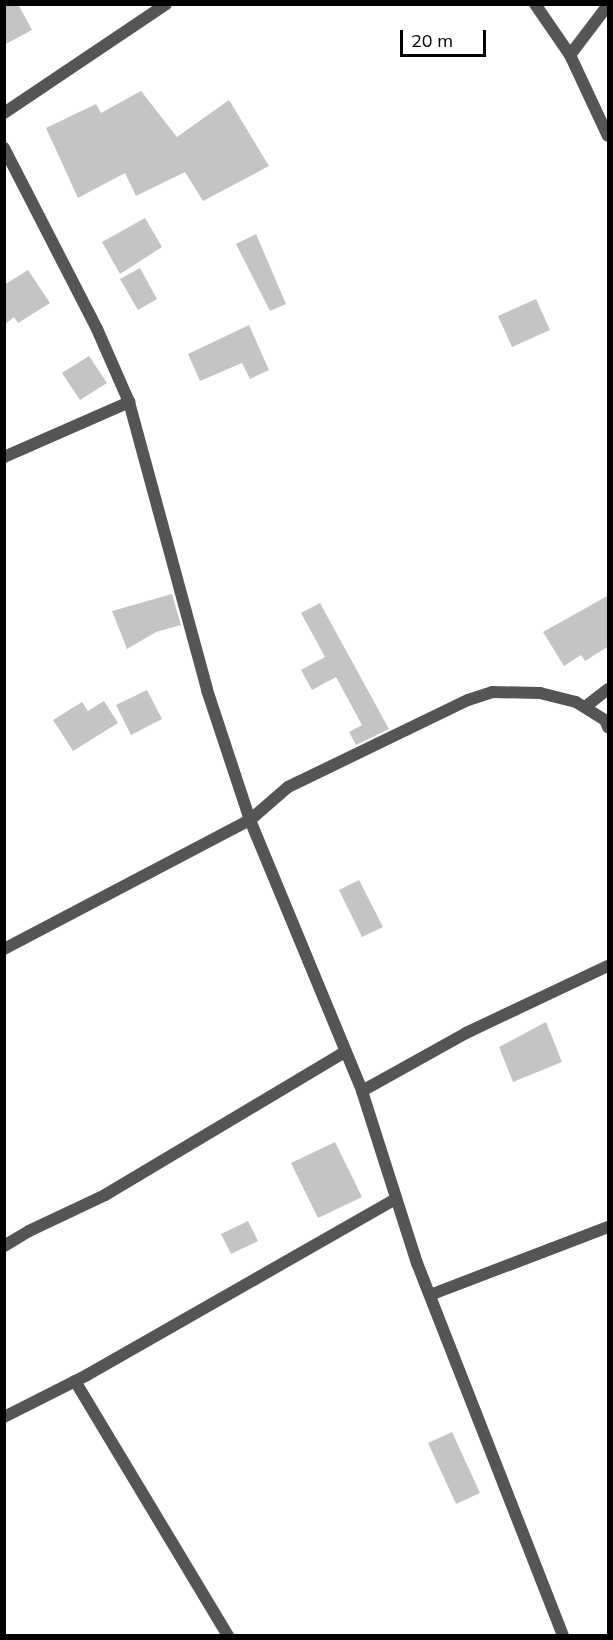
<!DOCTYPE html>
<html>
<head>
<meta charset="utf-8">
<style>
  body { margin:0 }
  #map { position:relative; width:613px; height:1640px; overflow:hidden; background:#fff; font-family:Mulish,sans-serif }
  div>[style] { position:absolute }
  .building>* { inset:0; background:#c4c4c4 }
  .minor>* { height:12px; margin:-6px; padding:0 6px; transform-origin:6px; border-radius:6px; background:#555 }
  span { translate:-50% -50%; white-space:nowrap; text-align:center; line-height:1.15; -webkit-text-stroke:4.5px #fff; paint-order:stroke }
  .frame { position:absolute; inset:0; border:6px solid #000; pointer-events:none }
  .scale { position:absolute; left:400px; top:30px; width:86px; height:27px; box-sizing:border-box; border:3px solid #000; border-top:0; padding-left:8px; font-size:18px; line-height:21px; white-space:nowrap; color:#000; -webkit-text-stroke:4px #fff; paint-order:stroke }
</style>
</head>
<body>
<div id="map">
  <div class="building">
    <i style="clip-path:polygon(4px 4px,18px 4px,32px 30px,4px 45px)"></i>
    <i style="clip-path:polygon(141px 91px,177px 137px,229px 100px,269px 166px,203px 201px,185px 172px,136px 196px,125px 173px,78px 198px,46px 128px,96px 104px,101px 113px)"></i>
    <i style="clip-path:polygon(145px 218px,162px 247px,120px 274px,102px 242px)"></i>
    <i style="clip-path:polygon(256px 234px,286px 304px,270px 311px,236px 244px)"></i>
    <i style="clip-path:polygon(140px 268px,157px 299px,138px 310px,120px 279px)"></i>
    <i style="clip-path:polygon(28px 270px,50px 303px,18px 323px,14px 317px,4px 325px,4px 285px)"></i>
    <i style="clip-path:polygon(536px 299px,550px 330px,512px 347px,498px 316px)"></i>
    <i style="clip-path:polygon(249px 325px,269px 370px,250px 379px,242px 363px,200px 381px,188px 354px)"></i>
    <i style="clip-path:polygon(89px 356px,107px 383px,80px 400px,62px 373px)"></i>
    <i style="clip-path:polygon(172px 594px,181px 625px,156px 632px,127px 649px,112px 611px)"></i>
    <i style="clip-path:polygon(609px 595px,609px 646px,585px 661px,581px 655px,564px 666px,543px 632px)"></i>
    <i style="clip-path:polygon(320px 603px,389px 729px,356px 745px,349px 732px,362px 725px,336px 677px,312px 690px,301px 670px,325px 657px,301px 613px)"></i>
    <i style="clip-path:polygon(147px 690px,162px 719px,131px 735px,116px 705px)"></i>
    <i style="clip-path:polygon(104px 701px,118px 723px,73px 751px,53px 720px,82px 702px,88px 711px)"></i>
    <i style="clip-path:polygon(359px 880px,383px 927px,362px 937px,339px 890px)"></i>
    <i style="clip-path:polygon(546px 1022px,562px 1062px,513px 1082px,499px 1047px)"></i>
    <i style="clip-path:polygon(335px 1142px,362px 1197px,318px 1218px,291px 1163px)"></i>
    <i style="clip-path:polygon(248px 1221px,258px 1241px,231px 1254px,221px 1234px)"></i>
    <i style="clip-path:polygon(452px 1432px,480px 1493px,456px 1504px,428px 1443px)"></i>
  </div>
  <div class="minor">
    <i style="left:535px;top:4px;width:62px;rotate:55.5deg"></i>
    <i style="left:570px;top:55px;width:89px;rotate:64.9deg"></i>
    <i style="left:570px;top:55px;width:63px;rotate:-52.8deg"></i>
    <i style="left:4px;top:113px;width:195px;rotate:-33.9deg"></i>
    <i style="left:4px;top:148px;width:203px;rotate:62.8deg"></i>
    <i style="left:97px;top:329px;width:80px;rotate:66.3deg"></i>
    <i style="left:129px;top:402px;width:298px;rotate:74.8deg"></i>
    <i style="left:207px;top:690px;width:137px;rotate:71.7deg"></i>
    <i style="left:250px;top:820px;width:293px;rotate:67.5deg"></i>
    <i style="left:362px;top:1091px;width:181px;rotate:72.3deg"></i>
    <i style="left:417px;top:1263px;width:401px;rotate:68.6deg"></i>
    <i style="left:4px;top:457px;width:137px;rotate:-23.7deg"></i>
    <i style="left:585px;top:707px;width:29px;rotate:-38deg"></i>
    <i style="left:4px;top:949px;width:278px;rotate:-27.7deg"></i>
    <i style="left:250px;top:820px;width:50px;rotate:-41deg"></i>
    <i style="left:288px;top:787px;width:200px;rotate:-25.8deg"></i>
    <i style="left:468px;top:700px;width:25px;rotate:-18deg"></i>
    <i style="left:492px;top:692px;width:48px;rotate:1.2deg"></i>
    <i style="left:540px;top:693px;width:37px;rotate:14deg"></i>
    <i style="left:576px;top:702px;width:34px;rotate:32deg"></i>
    <i style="left:605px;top:720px;width:8px;rotate:67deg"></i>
    <i style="left:362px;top:1091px;width:119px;rotate:-29.1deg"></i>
    <i style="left:466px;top:1033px;width:157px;rotate:-25.3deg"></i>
    <i style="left:4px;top:1246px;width:29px;rotate:-31deg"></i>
    <i style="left:29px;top:1231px;width:84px;rotate:-25.3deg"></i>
    <i style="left:105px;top:1195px;width:277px;rotate:-30.8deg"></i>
    <i style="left:430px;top:1295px;width:191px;rotate:-20.9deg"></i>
    <i style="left:75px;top:1381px;width:297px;rotate:59deg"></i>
    <i style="left:4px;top:1417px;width:93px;rotate:-26.8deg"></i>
    <i style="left:87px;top:1375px;width:353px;rotate:-29.7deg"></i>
  </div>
  <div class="frame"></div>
  <div class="scale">20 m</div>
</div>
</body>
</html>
